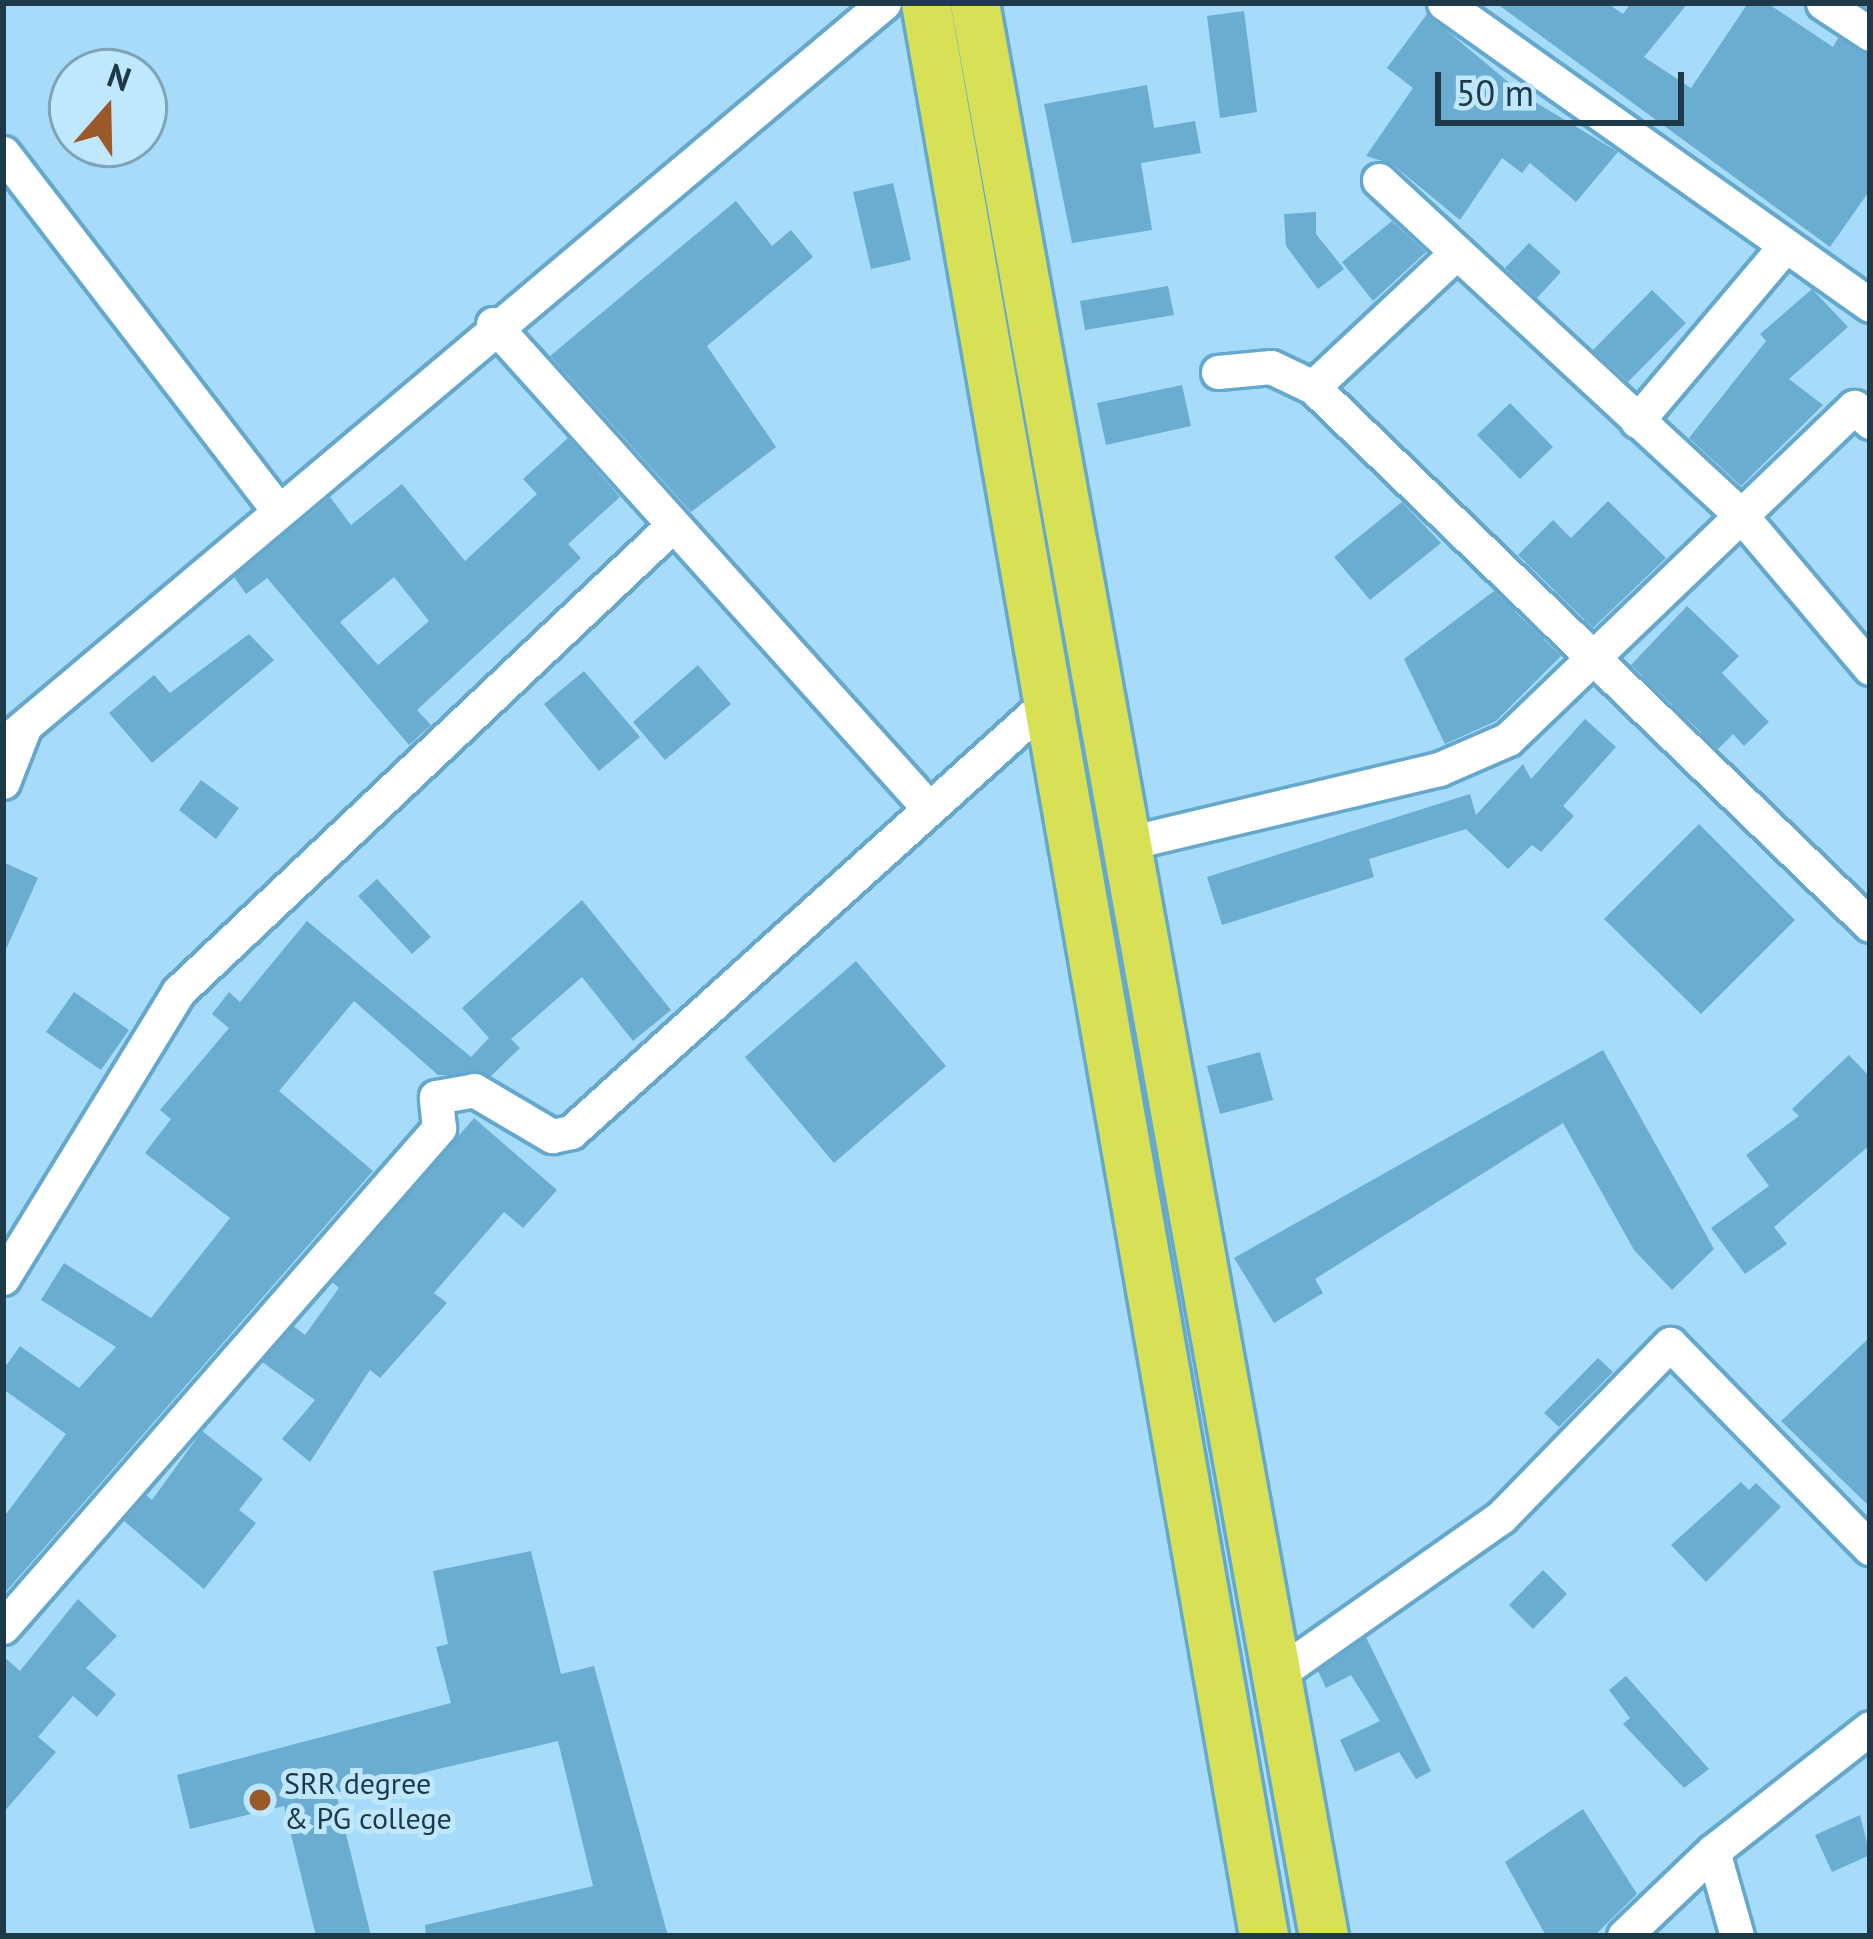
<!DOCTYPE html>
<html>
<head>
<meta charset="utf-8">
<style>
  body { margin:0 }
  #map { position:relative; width:1873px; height:1939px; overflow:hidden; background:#a6dcf9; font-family:"PT Sans",sans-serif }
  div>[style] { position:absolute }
  .building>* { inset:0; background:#6aadd1 }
  .roads { filter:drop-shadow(3px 0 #65a8cc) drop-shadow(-3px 0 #65a8cc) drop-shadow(0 3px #65a8cc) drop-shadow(0 -3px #65a8cc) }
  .minor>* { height:33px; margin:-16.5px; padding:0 16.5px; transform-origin:16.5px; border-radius:16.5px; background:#fff }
  .highway>* { height:48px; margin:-24px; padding:0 24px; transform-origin:24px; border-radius:24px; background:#d8e155 }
  .dots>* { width:33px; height:33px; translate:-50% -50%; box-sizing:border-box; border:6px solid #bfe7fd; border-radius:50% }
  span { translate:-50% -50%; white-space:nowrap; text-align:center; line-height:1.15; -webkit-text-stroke:10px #bfe7fd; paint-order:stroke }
  .poi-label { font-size:30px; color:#1e3a49 }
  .left { translate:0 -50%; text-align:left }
  .frame { position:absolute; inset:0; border:6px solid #1e3a49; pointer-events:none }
  .north { position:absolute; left:48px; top:48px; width:120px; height:120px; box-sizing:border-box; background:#bfe7fd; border:3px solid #7fa2b5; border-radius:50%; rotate:20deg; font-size:33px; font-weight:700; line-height:48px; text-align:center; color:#1e3a49 }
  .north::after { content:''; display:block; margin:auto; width:42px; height:54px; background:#9b5829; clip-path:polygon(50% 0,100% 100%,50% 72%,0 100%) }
  .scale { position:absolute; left:1435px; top:72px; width:249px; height:54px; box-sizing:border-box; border:6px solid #1e3a49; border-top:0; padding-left:15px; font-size:36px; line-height:42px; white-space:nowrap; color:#1e3a49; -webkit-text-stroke:9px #bfe7fd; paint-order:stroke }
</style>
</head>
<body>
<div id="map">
  <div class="building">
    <i style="clip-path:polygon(1496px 3px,1607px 3px,1623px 14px,1631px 3px,1688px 3px,1644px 57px,1691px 88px,1748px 3px,1767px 3px,1833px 47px,1838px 38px,1870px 55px,1870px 190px,1830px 247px)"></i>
    <i style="clip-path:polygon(1244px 11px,1257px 112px,1220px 118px,1207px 16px)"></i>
    <i style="clip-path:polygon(1427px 14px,1525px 96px,1618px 152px,1576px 202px,1530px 163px,1522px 173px,1502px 158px,1460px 220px,1392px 164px,1366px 156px,1413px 88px,1387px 68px)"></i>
    <i style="clip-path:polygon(1147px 85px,1154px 128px,1195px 121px,1201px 153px,1141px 163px,1152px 230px,1072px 243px,1044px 104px)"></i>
    <i style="clip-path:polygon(893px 183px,911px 260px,871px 269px,853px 192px)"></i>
    <i style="clip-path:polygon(736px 201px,772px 246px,791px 230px,813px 257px,707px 346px,776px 447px,691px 512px,550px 356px)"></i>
    <i style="clip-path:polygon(1316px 212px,1316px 234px,1344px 269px,1318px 289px,1286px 246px,1284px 214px)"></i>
    <i style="clip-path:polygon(1392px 221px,1426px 252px,1373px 301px,1342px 262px)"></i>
    <i style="clip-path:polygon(1529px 243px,1561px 272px,1537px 298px,1505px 268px)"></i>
    <i style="clip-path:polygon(1168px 286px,1174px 315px,1085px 330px,1080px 301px)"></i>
    <i style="clip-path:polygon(1812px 289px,1848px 327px,1789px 379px,1823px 405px,1741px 486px,1689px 438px,1766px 341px,1760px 334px)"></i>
    <i style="clip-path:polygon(1652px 290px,1686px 323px,1628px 382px,1593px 350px)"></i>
    <i style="clip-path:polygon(1182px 385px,1191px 426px,1106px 445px,1097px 403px)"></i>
    <i style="clip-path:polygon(1510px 403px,1553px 447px,1520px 479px,1477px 435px)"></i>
    <i style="clip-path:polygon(evenodd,568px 438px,620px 497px,568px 544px,581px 558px,417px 710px,431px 725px,409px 745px,267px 578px,246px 594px,234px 577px,330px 497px,351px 525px,402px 484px,465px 561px,537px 494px,523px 479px,568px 438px,394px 577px,429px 621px,378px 665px,340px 622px,394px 577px)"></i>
    <i style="clip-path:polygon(1608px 501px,1666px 558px,1593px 628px,1518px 555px,1553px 520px,1571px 538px)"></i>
    <i style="clip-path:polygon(1402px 502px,1441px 543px,1370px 600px,1334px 557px)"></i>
    <i style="clip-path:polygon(1494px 591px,1561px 656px,1496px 721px,1445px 744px,1404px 659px)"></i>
    <i style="clip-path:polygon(1687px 606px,1739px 656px,1722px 673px,1769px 722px,1744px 746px,1733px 734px,1718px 749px,1631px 665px)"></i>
    <i style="clip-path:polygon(249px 634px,274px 660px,152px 763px,109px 713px,154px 675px,170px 693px)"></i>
    <i style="clip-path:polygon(698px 665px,731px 704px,665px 760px,633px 722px)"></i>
    <i style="clip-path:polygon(584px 671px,640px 737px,599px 771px,544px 704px)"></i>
    <i style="clip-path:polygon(1585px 719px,1616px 747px,1563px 806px,1574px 816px,1541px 852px,1532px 845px,1508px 869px,1466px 829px,1369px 859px,1374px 877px,1222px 925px,1207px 877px,1470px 794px,1476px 815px,1523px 764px,1531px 779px)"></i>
    <i style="clip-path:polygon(201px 780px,239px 808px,216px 839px,179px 810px)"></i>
    <i style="clip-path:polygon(1699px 824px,1795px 920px,1701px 1014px,1604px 919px)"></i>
    <i style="clip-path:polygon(3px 862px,38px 878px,3px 956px)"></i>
    <i style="clip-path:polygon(377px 879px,431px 937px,412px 954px,358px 896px)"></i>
    <i style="clip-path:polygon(582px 900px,671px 1010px,633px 1041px,582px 977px,511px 1039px,520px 1048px,491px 1076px,438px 1075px,354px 1001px,279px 1091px,373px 1171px,3px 1595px,3px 1518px,66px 1434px,3px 1389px,3px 1370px,20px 1346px,79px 1388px,116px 1347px,41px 1300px,64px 1263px,151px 1318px,230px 1218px,145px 1153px,171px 1119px,160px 1110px,229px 1028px,212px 1014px,229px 992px,240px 1002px,307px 921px,471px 1057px,489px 1038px,462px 1008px)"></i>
    <i style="clip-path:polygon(856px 961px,946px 1066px,834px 1163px,745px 1057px)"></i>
    <i style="clip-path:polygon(74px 992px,129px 1030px,101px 1070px,46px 1032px)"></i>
    <i style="clip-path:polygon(1603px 1050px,1714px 1249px,1672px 1290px,1634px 1250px,1563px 1123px,1315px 1279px,1323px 1293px,1274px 1323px,1234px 1258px)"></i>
    <i style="clip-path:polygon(1260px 1052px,1273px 1100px,1220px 1114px,1207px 1066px)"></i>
    <i style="clip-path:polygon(1849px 1055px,1870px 1077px,1870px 1145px,1774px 1227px,1787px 1244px,1745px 1274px,1711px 1228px,1769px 1186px,1746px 1155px,1799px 1116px,1792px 1109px)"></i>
    <i style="clip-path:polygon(474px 1118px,557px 1190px,523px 1228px,504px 1212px,434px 1293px,447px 1303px,380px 1378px,370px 1370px,310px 1462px,282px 1439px,315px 1400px,262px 1362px,293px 1326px,305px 1335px,339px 1288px,332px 1282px)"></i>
    <i style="clip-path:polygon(1870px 1337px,1870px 1507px,1781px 1421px)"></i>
    <i style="clip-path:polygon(1598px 1358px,1613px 1372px,1559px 1427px,1544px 1413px)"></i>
    <i style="clip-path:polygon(202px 1431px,263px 1479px,239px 1510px,256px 1523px,204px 1589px,124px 1521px,146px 1495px,152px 1500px)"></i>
    <i style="clip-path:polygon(1741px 1482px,1749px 1490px,1756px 1483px,1781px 1507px,1706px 1582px,1671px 1545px)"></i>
    <i style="clip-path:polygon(531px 1551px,561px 1674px,594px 1666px,668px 1936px,426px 1936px,425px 1925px,593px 1886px,558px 1741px,336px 1793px,371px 1936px,316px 1936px,284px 1806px,190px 1829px,177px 1775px,451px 1703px,436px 1647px,448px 1644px,433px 1571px)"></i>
    <i style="clip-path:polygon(1543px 1570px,1567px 1594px,1533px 1629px,1509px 1605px)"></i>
    <i style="clip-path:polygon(78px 1599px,117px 1636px,86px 1668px,116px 1694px,97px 1717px,73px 1696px,38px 1737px,56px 1752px,3px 1813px,3px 1656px,20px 1671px)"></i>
    <i style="clip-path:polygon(1366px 1637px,1431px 1771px,1416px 1779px,1399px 1752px,1355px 1772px,1340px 1740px,1380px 1721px,1351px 1675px,1326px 1688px,1318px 1671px)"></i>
    <i style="clip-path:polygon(1626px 1676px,1709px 1769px,1684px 1788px,1623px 1724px,1630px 1718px,1609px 1690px)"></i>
    <i style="clip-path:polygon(1583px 1809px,1637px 1894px,1594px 1936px,1546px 1936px,1505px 1862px)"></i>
    <i style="clip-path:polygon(1860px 1815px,1870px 1855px,1832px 1872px,1815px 1835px)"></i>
  </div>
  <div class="roads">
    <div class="minor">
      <i style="left:1444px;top:3px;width:522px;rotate:35.33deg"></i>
      <i style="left:1823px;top:3px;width:56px;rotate:33.4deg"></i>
      <i style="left:3px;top:153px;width:447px;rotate:52.4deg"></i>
      <i style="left:1379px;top:180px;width:490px;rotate:42.8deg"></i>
      <i style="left:1739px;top:513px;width:203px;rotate:49.8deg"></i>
      <i style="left:493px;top:324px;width:646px;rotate:48.01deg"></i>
      <i style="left:1218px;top:372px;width:53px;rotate:-5.4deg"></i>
      <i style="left:1271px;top:367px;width:47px;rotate:25.5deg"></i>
      <i style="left:1313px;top:387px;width:774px;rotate:44.01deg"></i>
      <i style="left:1313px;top:387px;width:196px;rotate:-43.1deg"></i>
      <i style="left:1637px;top:421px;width:226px;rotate:-49.8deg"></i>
      <i style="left:3px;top:744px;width:1151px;rotate:-40.07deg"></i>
      <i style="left:3px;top:782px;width:58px;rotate:-68.7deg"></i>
      <i style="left:1124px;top:844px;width:324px;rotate:-13.4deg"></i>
      <i style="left:1439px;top:769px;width:75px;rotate:-23.5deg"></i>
      <i style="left:1508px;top:739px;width:480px;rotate:-43.8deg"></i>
      <i style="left:1854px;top:407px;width:22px;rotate:43deg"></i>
      <i style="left:3px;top:1278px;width:335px;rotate:-58.5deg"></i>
      <i style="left:178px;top:992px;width:678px;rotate:-43.33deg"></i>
      <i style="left:3px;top:1627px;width:663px;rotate:-48.85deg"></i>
      <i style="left:439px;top:1128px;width:31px;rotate:-96deg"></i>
      <i style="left:436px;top:1097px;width:39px;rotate:-10deg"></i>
      <i style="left:474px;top:1090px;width:91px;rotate:30.5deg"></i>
      <i style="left:552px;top:1136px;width:19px;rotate:-12deg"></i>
      <i style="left:571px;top:1132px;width:646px;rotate:-42.05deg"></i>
      <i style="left:1279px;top:1673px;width:271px;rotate:-35.1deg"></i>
      <i style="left:1501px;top:1517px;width:242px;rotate:-45.7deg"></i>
      <i style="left:1670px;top:1344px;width:286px;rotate:45.6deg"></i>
      <i style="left:1713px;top:1851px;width:88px;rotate:74.2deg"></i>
      <i style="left:1624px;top:1936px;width:123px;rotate:-43.7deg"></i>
      <i style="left:1713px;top:1851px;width:199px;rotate:-38.1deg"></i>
    </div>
    <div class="highway">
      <i style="left:926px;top:3px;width:1962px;rotate:80.08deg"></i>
      <i style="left:975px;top:3px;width:1964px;rotate:79.77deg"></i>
    </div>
  </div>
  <div class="dots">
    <i style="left:260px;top:1800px;background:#9b5829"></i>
  </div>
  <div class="poi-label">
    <span class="left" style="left:284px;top:1800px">SRR degree<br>&amp; PG college</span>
  </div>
  <div class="frame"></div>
  <div class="north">N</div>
  <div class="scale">50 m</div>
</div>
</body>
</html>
